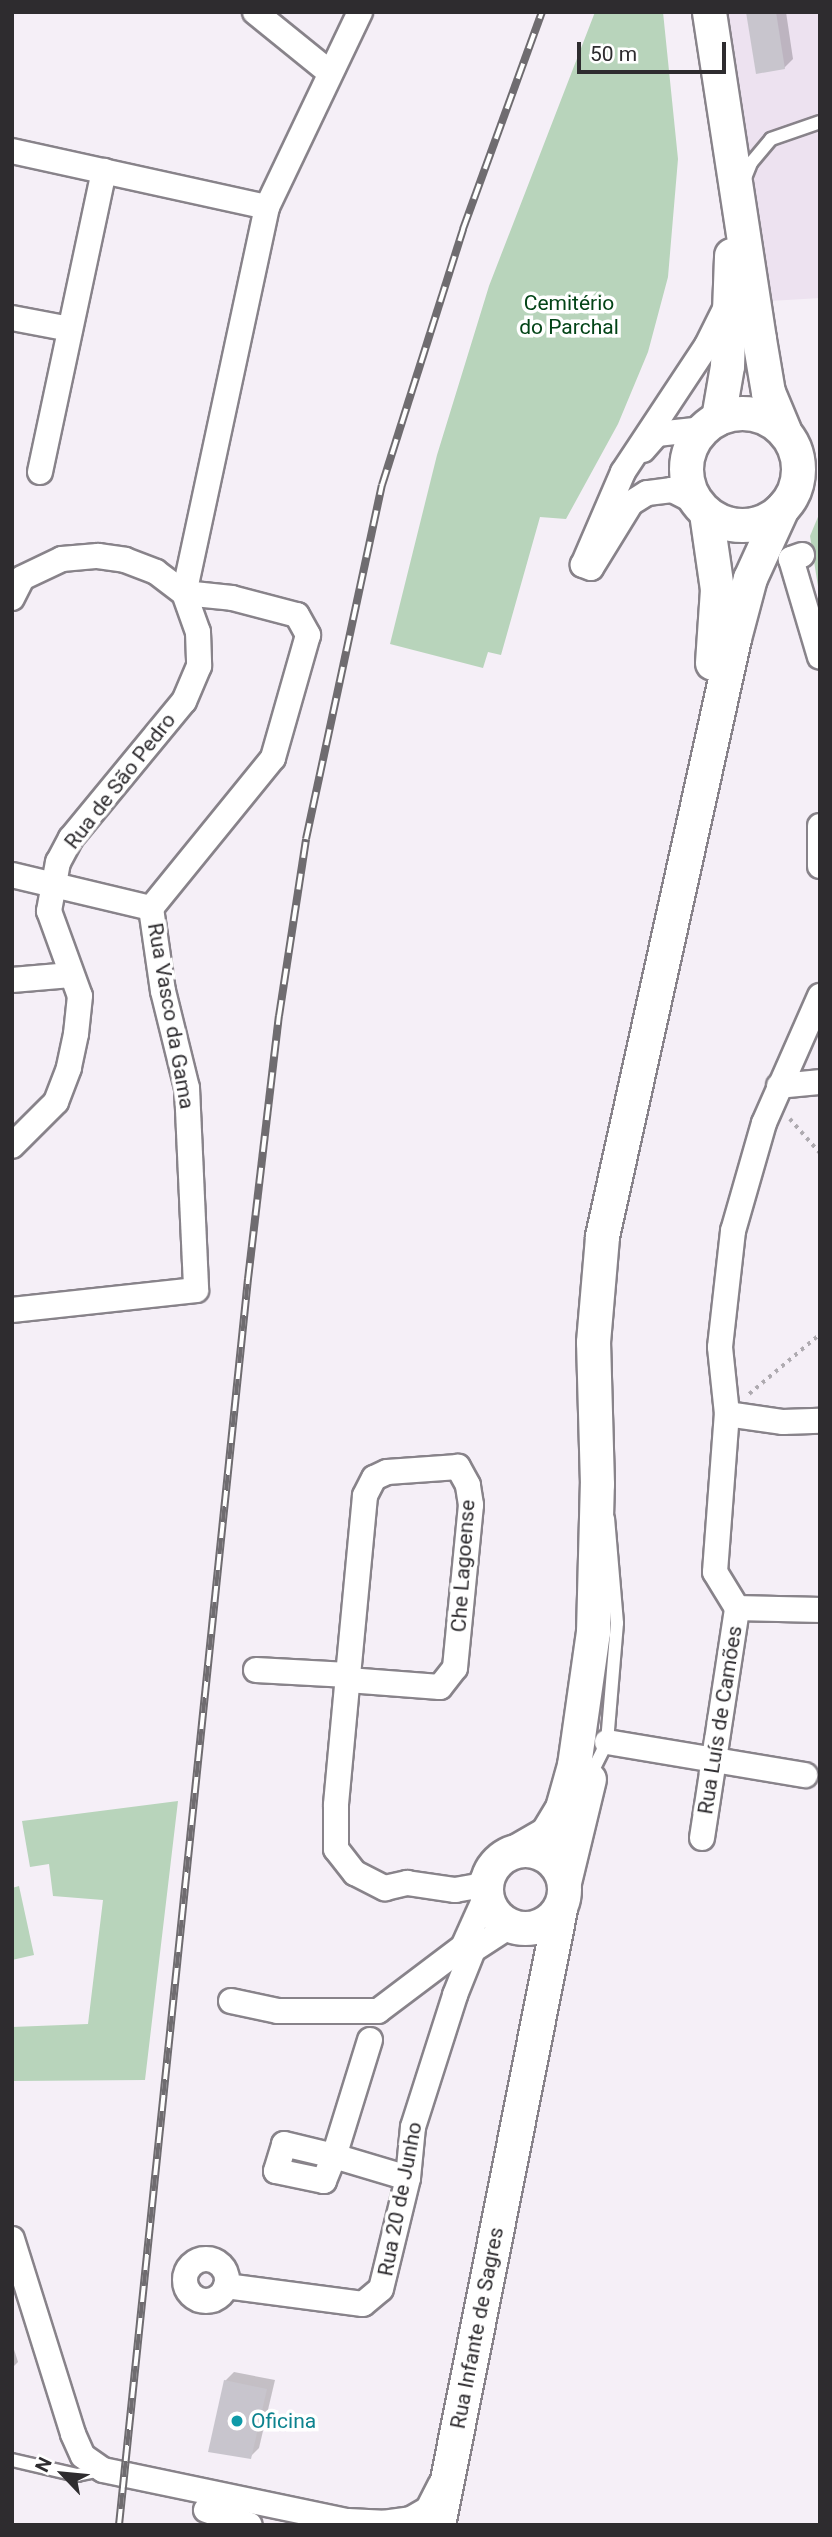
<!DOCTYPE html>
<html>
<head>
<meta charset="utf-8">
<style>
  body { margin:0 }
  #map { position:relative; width:832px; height:2537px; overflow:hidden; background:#f5eff7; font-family:Roboto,sans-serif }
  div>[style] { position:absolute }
  .built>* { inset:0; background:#ede2f0 }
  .green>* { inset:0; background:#b8d4bb }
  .shadow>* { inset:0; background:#0003 }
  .building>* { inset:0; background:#c8c5cd }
  .path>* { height:3.5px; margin-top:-1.75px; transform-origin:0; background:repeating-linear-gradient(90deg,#aeaab0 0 3.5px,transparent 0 8.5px) }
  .roads { filter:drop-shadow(2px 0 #88838a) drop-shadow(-2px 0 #88838a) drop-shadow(0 2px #88838a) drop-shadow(0 -2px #88838a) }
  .lane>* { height:12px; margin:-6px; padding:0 6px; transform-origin:6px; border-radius:6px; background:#fff }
  .street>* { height:24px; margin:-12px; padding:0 12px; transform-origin:12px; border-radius:12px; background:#fff }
  .street>.ring { margin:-12px; padding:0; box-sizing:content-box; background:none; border:24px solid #fff; border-radius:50% }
  .secondary>* { height:33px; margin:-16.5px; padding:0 16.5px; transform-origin:16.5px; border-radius:16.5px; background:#fff }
  .secondary>.ring { margin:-16.5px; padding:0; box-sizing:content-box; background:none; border:33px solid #fff; border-radius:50% }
  .rail>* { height:8px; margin-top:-4px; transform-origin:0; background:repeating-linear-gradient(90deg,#fff 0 16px,#6f6c70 0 32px); box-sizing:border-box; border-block:2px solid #6f6c70 }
  .dots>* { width:19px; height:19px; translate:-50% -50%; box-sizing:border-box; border:4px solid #fff; border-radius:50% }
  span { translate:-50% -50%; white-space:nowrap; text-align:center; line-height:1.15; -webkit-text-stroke:7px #fff; paint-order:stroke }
  .park-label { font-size:21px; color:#034417 }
  .street-label { font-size:21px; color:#2e2c2f }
  .culture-label { font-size:21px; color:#0d838f }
  .left { translate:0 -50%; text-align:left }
  .frame { position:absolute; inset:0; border:14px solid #2e2c2f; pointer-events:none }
  .north { position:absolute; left:28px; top:2439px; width:70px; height:70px; -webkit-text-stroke:5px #fff; paint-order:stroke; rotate:296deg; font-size:19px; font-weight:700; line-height:28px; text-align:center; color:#2e2c2f }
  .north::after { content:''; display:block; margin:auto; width:24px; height:32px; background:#2e2c2f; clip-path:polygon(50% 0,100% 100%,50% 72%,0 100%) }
  .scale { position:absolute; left:577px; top:42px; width:149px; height:32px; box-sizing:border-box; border:4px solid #2e2c2f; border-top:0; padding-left:9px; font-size:21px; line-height:24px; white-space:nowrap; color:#2e2c2f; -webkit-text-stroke:5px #fff; paint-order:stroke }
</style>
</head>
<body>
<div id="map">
  <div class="built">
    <i style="clip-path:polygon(709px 12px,820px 12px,820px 298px,753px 302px)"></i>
  </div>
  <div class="green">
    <i style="clip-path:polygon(595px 12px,663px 12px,678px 159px,668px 277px,648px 352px,618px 424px,566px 519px,540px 517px,501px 655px,488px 652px,483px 668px,390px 644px,437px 455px,489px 286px)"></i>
    <i style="clip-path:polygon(820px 512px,820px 599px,810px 536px)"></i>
    <i style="clip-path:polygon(178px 1801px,145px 2080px,12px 2081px,12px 2027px,88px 2024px,103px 1900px,53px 1896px,49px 1864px,30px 1867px,22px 1821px)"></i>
    <i style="clip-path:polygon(19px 1886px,34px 1955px,12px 1960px,12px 1888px)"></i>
  </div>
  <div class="shadow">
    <i style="clip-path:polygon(748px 12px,786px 12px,793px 59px,784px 68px)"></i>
    <i style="clip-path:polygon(12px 2343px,18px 2362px,12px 2368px)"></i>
    <i style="clip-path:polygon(234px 2372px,275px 2380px,259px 2448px,250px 2457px,225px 2381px)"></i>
  </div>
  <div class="building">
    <i style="clip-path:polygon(746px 12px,776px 12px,785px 69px,756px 74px)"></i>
    <i style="clip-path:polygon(224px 2380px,267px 2389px,251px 2459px,208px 2452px)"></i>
  </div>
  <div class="path">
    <i style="left:790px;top:1119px;width:45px;rotate:48.6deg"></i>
    <i style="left:749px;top:1394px;width:93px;rotate:-40.2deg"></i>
  </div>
  <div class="roads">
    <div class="lane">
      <i style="left:743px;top:183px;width:22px;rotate:-68deg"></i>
      <i style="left:751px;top:163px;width:31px;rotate:-50deg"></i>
      <i style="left:771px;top:139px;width:52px;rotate:-19.1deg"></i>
      <i style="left:589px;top:1778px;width:40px;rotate:-63.4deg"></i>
      <i style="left:607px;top:1742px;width:119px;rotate:-85.2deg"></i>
      <i style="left:617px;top:1623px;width:105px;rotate:-94.9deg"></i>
      <i style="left:12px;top:2460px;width:67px;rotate:13deg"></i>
      <i style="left:77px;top:2475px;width:25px;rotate:-12deg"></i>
    </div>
    <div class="street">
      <i style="left:255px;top:12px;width:95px;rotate:39deg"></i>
      <i style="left:12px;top:151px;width:261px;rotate:12.4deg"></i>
      <i style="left:267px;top:207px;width:395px;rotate:102.1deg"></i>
      <i style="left:184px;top:593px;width:48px;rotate:5.9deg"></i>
      <i style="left:232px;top:598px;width:67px;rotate:14.7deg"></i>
      <i style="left:297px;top:615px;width:23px;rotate:61deg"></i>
      <i style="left:308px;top:635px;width:128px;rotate:105.9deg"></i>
      <i style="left:273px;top:758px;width:193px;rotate:129.1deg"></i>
      <i style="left:151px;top:908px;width:84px;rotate:81.8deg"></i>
      <i style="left:163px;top:991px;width:100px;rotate:76.1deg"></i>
      <i style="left:187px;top:1088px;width:202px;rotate:87.4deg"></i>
      <i style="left:196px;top:1290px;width:185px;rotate:173.8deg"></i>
      <i style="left:267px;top:207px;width:216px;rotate:-64.5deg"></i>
      <i style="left:12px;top:318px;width:59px;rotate:10.7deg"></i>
      <i style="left:643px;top:450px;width:21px;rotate:-49deg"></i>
      <i style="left:657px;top:434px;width:45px;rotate:-6.3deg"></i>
      <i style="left:40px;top:472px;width:308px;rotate:-78deg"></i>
      <i style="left:696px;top:502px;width:27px;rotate:-153deg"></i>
      <i style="left:672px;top:490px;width:25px;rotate:173deg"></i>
      <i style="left:647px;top:493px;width:19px;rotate:148deg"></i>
      <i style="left:631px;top:503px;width:76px;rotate:121.6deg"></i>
      <i style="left:591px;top:568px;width:9px;rotate:-159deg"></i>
      <i style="left:583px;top:565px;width:101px;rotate:-66.7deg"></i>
      <i style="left:623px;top:472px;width:152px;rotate:-56.5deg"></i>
      <i style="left:707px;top:345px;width:40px;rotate:-63.4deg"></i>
      <i style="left:802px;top:555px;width:12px;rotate:160deg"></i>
      <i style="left:791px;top:559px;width:102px;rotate:73.5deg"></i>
      <i style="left:12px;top:598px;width:22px;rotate:-63deg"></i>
      <i style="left:22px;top:578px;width:44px;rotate:-25.4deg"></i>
      <i style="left:62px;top:559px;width:36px;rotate:-5deg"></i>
      <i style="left:98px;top:556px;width:27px;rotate:8deg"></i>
      <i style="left:125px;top:560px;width:33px;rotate:21deg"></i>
      <i style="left:156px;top:572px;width:35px;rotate:37deg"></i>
      <i style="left:184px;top:593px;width:41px;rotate:70.3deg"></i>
      <i style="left:198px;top:632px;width:34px;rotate:88deg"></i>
      <i style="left:199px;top:666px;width:38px;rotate:113deg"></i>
      <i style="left:184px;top:701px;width:178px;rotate:129.5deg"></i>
      <i style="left:71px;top:838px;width:27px;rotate:118deg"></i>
      <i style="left:58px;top:862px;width:50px;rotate:100.4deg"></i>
      <i style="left:49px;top:911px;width:90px;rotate:70deg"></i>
      <i style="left:80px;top:996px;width:38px;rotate:96deg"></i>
      <i style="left:76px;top:1034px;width:35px;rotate:102deg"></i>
      <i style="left:69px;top:1068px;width:36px;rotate:111deg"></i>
      <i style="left:56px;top:1102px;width:62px;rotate:135deg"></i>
      <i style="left:820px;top:826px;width:40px;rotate:90deg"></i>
      <i style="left:12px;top:875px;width:143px;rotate:13.4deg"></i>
      <i style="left:12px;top:980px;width:59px;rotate:-4.8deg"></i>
      <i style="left:779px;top:1086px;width:41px;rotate:-5.6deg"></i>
      <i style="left:727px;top:1414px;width:57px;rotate:8.1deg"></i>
      <i style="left:783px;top:1422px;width:37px;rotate:-2deg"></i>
      <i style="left:737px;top:1608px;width:83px;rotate:1.4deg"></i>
      <i style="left:256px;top:1670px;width:92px;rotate:3.1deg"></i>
      <i style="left:348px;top:1680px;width:92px;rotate:4.4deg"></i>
      <i style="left:440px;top:1687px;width:24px;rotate:-52deg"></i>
      <i style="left:455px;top:1668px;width:164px;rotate:-84.4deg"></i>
      <i style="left:471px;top:1505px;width:20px;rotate:-99deg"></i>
      <i style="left:468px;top:1485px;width:21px;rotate:-119deg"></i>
      <i style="left:458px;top:1467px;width:71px;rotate:176deg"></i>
      <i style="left:387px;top:1472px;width:14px;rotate:155deg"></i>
      <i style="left:374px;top:1478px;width:20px;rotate:117deg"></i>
      <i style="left:365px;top:1496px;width:180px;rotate:95.4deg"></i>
      <i style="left:348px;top:1675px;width:131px;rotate:95.3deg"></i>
      <i style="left:336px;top:1805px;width:44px;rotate:90deg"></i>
      <i style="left:336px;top:1849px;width:31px;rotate:52deg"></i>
      <i style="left:355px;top:1873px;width:34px;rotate:27deg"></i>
      <i style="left:385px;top:1888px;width:23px;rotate:-13deg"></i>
      <i style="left:407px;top:1883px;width:49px;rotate:8.3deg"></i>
      <i style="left:455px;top:1890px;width:23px;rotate:-10deg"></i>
      <i style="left:478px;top:1886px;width:21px;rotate:-53deg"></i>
      <i style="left:607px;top:1742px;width:201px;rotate:9.5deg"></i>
      <i style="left:702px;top:1838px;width:233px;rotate:-81.3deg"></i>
      <i style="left:737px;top:1608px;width:42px;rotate:-121.4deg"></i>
      <i style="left:715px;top:1572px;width:158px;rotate:-85.7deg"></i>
      <i style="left:727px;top:1414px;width:67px;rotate:-96deg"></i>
      <i style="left:720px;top:1347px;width:117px;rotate:-83.6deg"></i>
      <i style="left:733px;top:1231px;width:112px;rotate:-74deg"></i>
      <i style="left:764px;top:1123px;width:139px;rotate:-66.2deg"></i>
      <i style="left:231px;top:2001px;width:48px;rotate:12deg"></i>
      <i style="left:278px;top:2011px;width:100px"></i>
      <i style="left:378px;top:2011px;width:106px;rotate:-37deg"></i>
      <i style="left:463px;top:1947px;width:56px;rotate:-65.7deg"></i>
      <i style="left:370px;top:2040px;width:121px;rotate:107.2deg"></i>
      <i style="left:334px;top:2156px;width:27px;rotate:112deg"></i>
      <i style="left:324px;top:2181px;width:49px;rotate:-168.2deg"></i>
      <i style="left:276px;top:2171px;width:28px;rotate:-73deg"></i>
      <i style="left:284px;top:2144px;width:51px;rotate:13.5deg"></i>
      <i style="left:334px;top:2156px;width:77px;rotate:16.6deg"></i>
      <i style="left:12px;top:2239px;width:204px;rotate:72.6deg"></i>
      <i style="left:73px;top:2434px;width:24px;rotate:66deg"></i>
      <i style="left:83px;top:2456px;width:24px;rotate:35deg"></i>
      <i style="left:103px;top:2470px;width:250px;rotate:11.8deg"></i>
      <i style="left:348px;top:2521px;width:35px;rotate:3deg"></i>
      <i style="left:383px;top:2523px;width:28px;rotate:-8deg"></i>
      <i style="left:411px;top:2519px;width:20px;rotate:-30deg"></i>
      <i style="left:428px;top:2509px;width:27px;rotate:-63deg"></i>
      <i class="ring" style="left:185px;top:2259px;width:18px;height:18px"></i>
      <i style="left:226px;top:2286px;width:138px;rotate:7.5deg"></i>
      <i style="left:363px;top:2304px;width:23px;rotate:-40deg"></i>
      <i style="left:381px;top:2289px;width:114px;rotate:-76.3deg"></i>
      <i style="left:408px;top:2178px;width:51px;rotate:-84.4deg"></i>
      <i style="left:413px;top:2127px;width:139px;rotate:-72.3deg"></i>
      <i style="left:455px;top:1995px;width:48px;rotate:-68.2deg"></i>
      <i style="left:473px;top:1950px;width:44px;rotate:-33deg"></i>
      <i style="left:206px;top:2510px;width:46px;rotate:18.8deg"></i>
    </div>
    <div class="secondary">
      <i style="left:709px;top:12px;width:331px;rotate:81.3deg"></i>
      <i style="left:759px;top:339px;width:54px;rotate:80.4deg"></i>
      <i style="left:768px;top:392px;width:41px;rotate:67.2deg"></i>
      <i class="ring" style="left:686px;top:413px;width:79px;height:79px"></i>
      <i style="left:718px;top:418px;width:53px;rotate:-80.2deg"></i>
      <i style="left:727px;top:366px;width:111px;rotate:-87.9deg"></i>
      <i style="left:706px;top:513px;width:77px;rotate:81.8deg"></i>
      <i style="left:717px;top:589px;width:74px;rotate:93.9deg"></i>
      <i class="ring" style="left:486px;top:1850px;width:45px;height:45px"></i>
      <i style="left:518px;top:1850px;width:34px;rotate:-30deg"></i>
      <i style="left:547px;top:1833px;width:29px;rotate:-59deg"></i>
      <i style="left:562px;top:1808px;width:45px;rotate:-74.4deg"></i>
      <i style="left:574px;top:1765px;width:134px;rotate:-81.9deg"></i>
      <i style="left:593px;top:1632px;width:148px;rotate:-88.5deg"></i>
      <i style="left:597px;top:1484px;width:142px;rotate:-91.6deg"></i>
      <i style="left:593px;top:1342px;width:106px;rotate:-85.1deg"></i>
      <i style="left:602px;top:1236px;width:612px;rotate:-77.55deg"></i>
      <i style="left:734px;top:638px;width:62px;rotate:-75.1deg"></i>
      <i style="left:750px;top:578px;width:77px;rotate:-65.4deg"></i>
      <i style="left:564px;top:1882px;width:106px;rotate:-76.4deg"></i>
      <i style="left:438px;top:2525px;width:628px;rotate:-78.8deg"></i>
    </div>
  </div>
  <div class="rail">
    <i style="left:119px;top:2525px;width:1253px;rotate:-84.09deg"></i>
    <i style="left:248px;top:1279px;width:265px;rotate:-83.3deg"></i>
    <i style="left:279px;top:1016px;width:179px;rotate:-81.3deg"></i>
    <i style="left:306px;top:839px;width:362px;rotate:-77.9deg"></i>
    <i style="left:382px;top:485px;width:269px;rotate:-72.4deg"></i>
    <i style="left:463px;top:229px;width:231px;rotate:-70deg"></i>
  </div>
  <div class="dots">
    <i style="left:237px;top:2421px;background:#0f9aa8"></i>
  </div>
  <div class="park-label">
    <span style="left:569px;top:315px">Cemitério<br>do Parchal</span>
  </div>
  <div class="street-label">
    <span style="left:120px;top:781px;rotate:-52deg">Rua de São Pedro</span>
    <span style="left:171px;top:1016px;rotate:80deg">Rua Vasco da Gama</span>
    <span style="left:463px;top:1566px;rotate:-86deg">Che Lagoense</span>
    <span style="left:720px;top:1720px;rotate:-81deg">Rua Luís de Camões</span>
    <span style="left:400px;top:2199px;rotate:-79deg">Rua 20 de Junho</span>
    <span style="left:477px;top:2328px;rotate:-79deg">Rua Infante de Sagres</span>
  </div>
  <div class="culture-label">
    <span class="left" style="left:251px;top:2421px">Oficina</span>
  </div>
  <div class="frame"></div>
  <div class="north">N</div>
  <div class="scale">50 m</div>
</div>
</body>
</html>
